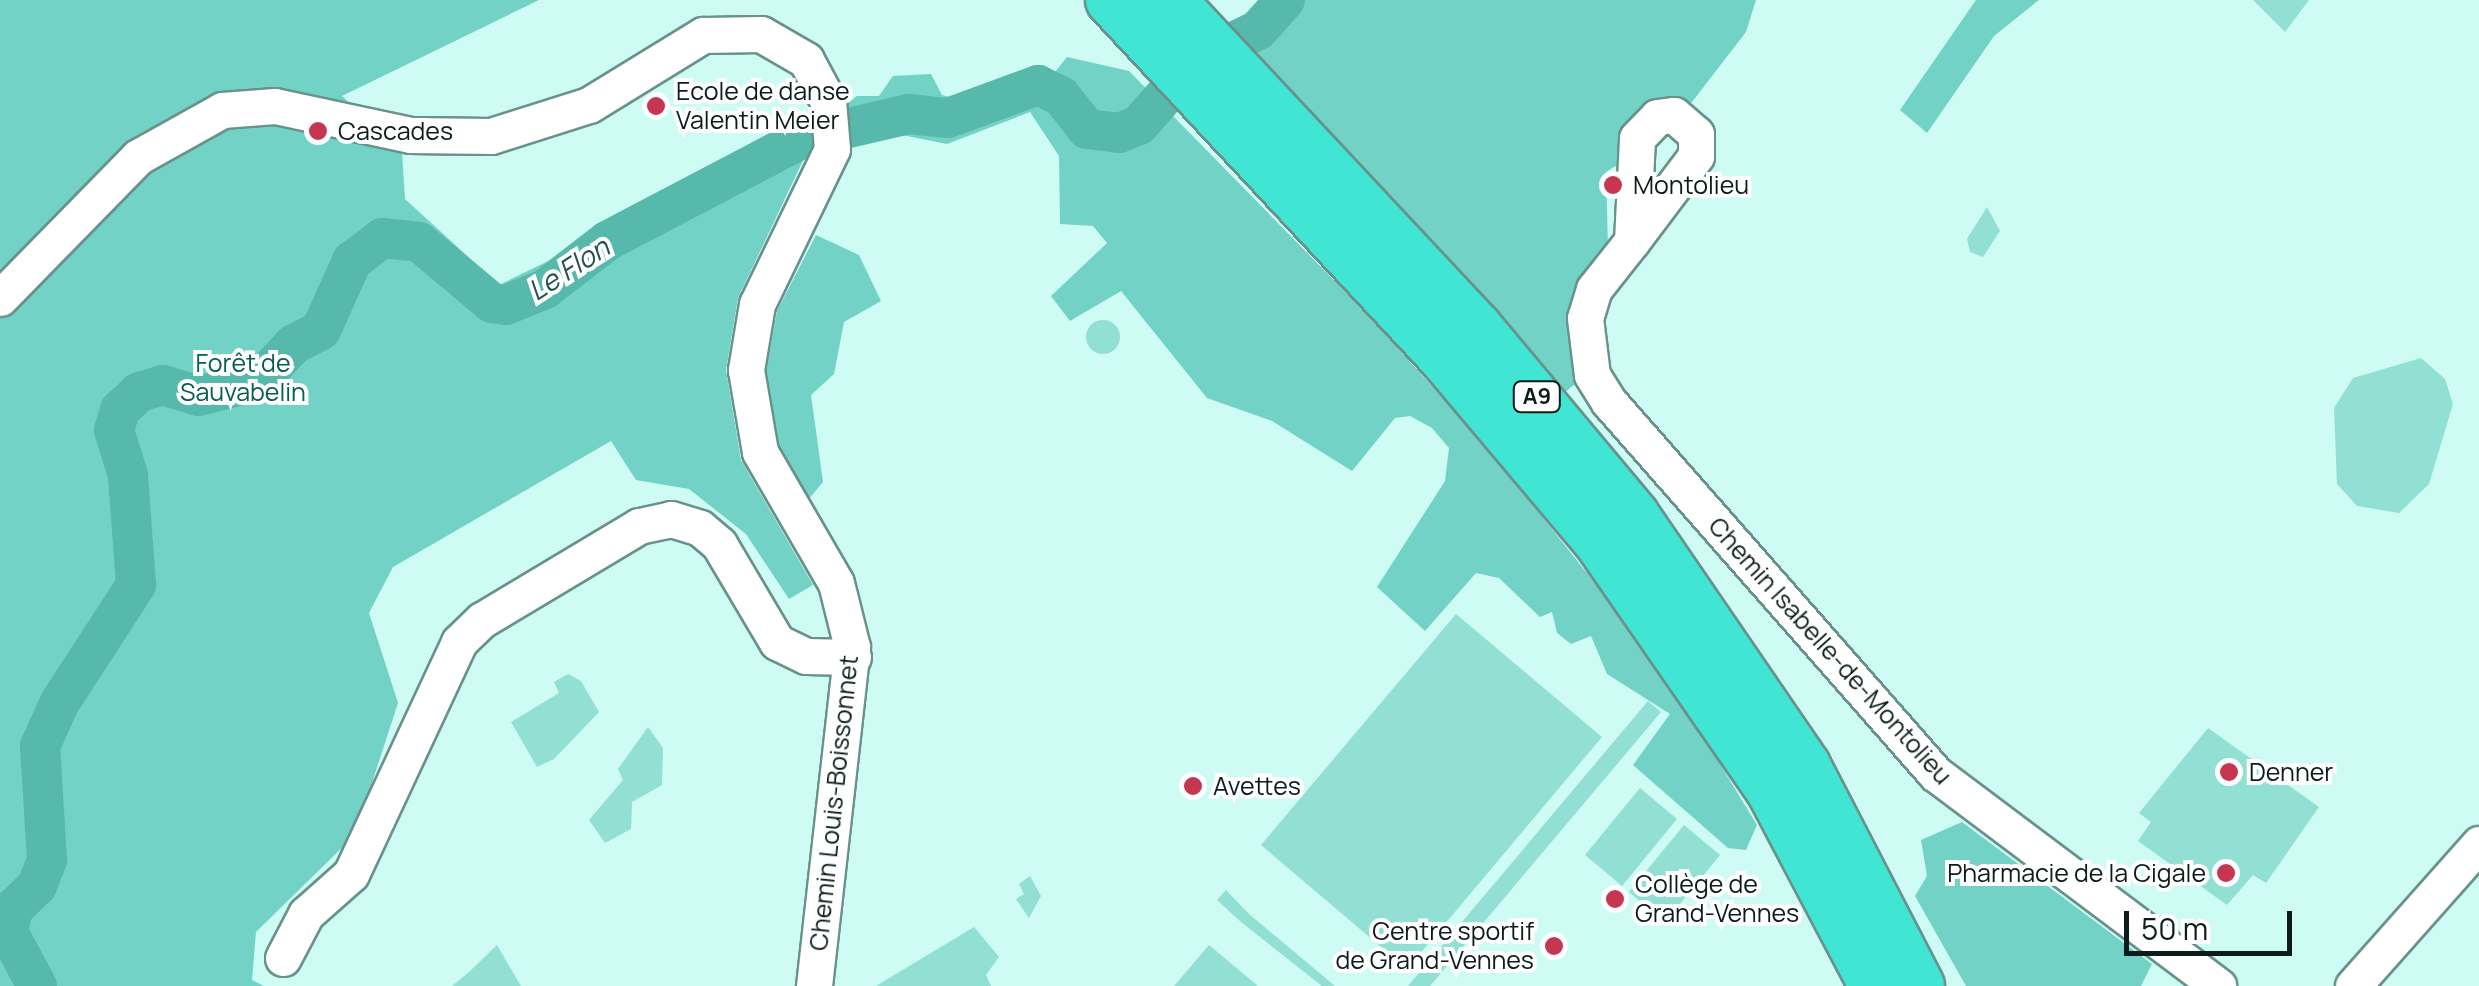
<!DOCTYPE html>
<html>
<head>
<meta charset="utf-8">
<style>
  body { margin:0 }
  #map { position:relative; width:2479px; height:986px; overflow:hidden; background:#cefbf3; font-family:Manrope,sans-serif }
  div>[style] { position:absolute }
  .green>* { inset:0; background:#92dfd3 }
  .round { border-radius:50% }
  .forest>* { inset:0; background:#71d2c5 }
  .river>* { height:40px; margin:-20px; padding:0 20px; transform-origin:20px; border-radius:20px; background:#57b9ac }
  .roads { filter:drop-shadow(2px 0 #68928b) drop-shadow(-2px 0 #68928b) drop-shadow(0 2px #68928b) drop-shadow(0 -2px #68928b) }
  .minor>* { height:35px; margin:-17.5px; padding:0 17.5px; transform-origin:17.5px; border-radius:17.5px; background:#fff }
  .highway>* { height:50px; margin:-25px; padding:0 25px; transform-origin:25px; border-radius:25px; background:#41e5d3 }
  .dots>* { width:28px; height:28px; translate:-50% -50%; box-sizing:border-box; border:5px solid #fff; border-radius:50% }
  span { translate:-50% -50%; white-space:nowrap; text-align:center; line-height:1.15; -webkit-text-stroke:8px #fff; paint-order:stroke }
  .shield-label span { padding:2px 8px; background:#fff; border:2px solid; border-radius:8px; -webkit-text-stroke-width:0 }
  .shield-label { font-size:22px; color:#0b1c1a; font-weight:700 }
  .poi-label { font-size:25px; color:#0b1c1a }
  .left { translate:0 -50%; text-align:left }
  .right { translate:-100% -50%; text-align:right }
  .park-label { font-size:25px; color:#055d54 }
  .street-label { font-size:25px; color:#0b1c1a }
  .water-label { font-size:28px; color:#26524c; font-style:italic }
  .scale { position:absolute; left:2124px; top:911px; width:168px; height:45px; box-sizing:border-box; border:5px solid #0b1c1a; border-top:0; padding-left:12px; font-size:30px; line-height:35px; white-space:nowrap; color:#0b1c1a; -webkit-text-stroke:8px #fff; paint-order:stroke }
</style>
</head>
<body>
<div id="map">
  <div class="green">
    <i style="clip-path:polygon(2253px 0,2309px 0,2285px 32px)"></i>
    <i style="clip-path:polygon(1987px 207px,2000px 231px,1983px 257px,1970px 252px,1967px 239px)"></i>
    <i class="round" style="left:1086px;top:320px;width:34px;height:34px"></i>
    <i style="clip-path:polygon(2421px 358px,2445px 379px,2453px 404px,2429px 484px,2399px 513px,2357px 506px,2337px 484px,2334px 408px,2353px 378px)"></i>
    <i style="clip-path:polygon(1456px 614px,1602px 737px,1407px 969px,1261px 845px)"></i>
    <i style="clip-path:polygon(568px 674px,581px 681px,599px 712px,554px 759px,537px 767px,511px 722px,559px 693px,554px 682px)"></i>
    <i style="clip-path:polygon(1648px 701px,1661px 712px,1430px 986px,1408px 986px)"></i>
    <i style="clip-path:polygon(648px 727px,663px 748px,662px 785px,632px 802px,631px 829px,605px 843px,589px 820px,623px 780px,618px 769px)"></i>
    <i style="clip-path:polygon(2208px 728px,2319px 807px,2266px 883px,2253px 875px,2227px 905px,2138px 841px,2151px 822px,2139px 813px)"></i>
    <i style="clip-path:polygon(1640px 788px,1677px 819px,1622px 886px,1585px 855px)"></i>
    <i style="clip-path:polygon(1684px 825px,1720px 855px,1665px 922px,1629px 892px)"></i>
    <i style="clip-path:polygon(1030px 876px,1041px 896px,1029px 918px,1016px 899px,1024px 894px,1019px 884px)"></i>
    <i style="clip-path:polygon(1226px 890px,1249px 914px,1335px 986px,1322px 986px,1241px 922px,1217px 900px)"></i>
    <i style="clip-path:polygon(974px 927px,999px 957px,986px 975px,991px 986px,876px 986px)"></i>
    <i style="clip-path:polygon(497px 945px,521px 986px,452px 986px,469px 972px)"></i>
    <i style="clip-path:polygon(1209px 945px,1258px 986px,1174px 986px)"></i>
  </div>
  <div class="forest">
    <i style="clip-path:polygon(0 0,539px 0,342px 96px,402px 152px,405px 199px,499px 285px,731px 172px,782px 136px,807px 129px,815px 135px,738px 298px,726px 370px,741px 460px,813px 585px,789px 599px,746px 534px,689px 489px,636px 480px,611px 441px,393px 567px,369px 613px,398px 703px,355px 835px,256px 932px,252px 980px,264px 986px,0 986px)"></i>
    <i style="clip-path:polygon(1269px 0,1756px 0,1746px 32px,1692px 102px,1649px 102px,1627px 120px,1625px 160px,1606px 172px,1608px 247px,1567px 319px,1580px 380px,1564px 393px,1234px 33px)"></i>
    <i style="clip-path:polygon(1976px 0,2039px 0,1994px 36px,1927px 133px,1900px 110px)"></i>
    <i style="clip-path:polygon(1067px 57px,1129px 71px,1371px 318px,1489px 450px,1610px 602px,1707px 743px,1757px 825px,1746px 850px,1728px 848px,1633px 765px,1670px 714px,1607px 674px,1591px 636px,1571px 644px,1557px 633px,1552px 612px,1540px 617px,1499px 578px,1476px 573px,1425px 631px,1377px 587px,1445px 481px,1449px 448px,1432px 428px,1410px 416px,1395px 418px,1352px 471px,1272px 421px,1207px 398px,1121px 291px,1070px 321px,1051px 296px,1107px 243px,1093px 226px,1060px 224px,1059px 156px,1030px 112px,947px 144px,892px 133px,875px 119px,850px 118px,846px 105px,857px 96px,879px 96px,893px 76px,931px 74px,942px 95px,965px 101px,1043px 65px,1055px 72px)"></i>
    <i style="clip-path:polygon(816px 235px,859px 255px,881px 301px,844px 322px,834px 374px,811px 395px,823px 482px,808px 500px,778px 445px,766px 371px,777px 311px)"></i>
    <i style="clip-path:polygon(1962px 822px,2152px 964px,2141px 986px,1966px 986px,1915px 896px,1927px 876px,1921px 840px)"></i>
  </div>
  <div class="river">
    <i style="left:37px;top:986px;width:61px;rotate:-118.2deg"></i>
    <i style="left:8px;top:932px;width:24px;rotate:-78deg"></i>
    <i style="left:13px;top:909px;width:33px;rotate:-44deg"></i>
    <i style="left:37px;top:886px;width:28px;rotate:-69deg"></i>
    <i style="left:47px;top:860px;width:114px;rotate:-93.5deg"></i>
    <i style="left:40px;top:746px;width:48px;rotate:-65.6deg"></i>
    <i style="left:60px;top:702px;width:140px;rotate:-57deg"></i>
    <i style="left:136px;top:585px;width:110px;rotate:-94.2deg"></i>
    <i style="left:128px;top:475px;width:47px;rotate:-107.3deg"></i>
    <i style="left:114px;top:430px;width:21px;rotate:-73deg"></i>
    <i style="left:120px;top:410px;width:26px;rotate:-43deg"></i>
    <i style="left:139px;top:392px;width:25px;rotate:-16deg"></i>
    <i style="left:163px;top:385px;width:37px;rotate:17deg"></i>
    <i style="left:198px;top:396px;width:63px;rotate:-13.8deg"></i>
    <i style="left:259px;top:381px;width:51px;rotate:-46.6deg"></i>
    <i style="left:294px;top:344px;width:30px;rotate:-27deg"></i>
    <i style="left:321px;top:330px;width:76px;rotate:-65.8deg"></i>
    <i style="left:352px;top:261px;width:38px;rotate:-37deg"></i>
    <i style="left:382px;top:238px;width:37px;rotate:6deg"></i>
    <i style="left:419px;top:242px;width:95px;rotate:39.9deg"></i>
    <i style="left:492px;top:303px;width:14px;rotate:8deg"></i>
    <i style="left:506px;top:305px;width:42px;rotate:-22.3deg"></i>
    <i style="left:545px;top:289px;width:78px;rotate:-37.7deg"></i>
    <i style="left:607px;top:241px;width:219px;rotate:-27.7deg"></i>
    <i style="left:801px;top:139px;width:111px;rotate:-13deg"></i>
    <i style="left:909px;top:114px;width:39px;rotate:6deg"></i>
    <i style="left:948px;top:118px;width:96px;rotate:-20.1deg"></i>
    <i style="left:1038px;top:85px;width:25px;rotate:26deg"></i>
    <i style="left:1061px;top:96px;width:42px;rotate:51.8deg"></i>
    <i style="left:1087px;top:129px;width:32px;rotate:7deg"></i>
    <i style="left:1119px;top:133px;width:22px;rotate:-22deg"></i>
    <i style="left:1139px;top:125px;width:86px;rotate:-48.8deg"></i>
    <i style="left:1196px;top:60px;width:69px;rotate:-25.8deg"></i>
    <i style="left:1258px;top:30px;width:40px;rotate:-48deg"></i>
  </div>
  <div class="roads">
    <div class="minor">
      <i style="left:1632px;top:241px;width:103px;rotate:-87.2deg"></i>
      <i style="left:1637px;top:138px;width:29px;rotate:-46deg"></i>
      <i style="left:1657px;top:117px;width:17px;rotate:-7deg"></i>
      <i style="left:1674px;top:115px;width:29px;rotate:41deg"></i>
      <i style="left:1696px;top:134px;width:22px;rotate:90deg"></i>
      <i style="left:1696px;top:156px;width:106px;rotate:127deg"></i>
      <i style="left:1632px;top:241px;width:61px;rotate:128.4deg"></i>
      <i style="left:1594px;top:289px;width:30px;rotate:107deg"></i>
      <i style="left:1585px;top:318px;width:57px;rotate:83deg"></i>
      <i style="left:1592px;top:375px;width:32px;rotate:58deg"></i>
      <i style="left:1609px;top:402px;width:495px;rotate:48.7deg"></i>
      <i style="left:1936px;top:774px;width:353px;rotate:36.9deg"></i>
      <i style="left:0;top:298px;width:197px;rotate:-45.6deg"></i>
      <i style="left:138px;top:157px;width:96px;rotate:-29.2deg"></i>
      <i style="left:222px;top:110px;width:53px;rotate:-4.3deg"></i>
      <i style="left:275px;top:106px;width:138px;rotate:12.1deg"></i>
      <i style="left:410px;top:135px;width:81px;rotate:0.7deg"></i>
      <i style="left:491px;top:136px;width:103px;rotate:-17.6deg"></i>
      <i style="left:589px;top:105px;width:134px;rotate:-31.6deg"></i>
      <i style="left:703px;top:35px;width:58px;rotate:-1deg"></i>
      <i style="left:761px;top:34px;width:52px;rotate:30deg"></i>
      <i style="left:806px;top:60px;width:47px;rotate:61.8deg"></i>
      <i style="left:828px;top:101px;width:48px;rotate:85.2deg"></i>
      <i style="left:832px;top:149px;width:172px;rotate:115.8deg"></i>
      <i style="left:757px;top:304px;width:67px;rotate:99.5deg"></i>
      <i style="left:746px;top:370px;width:83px;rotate:80.3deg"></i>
      <i style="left:760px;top:452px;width:151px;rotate:59.9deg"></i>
      <i style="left:836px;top:583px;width:66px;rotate:76deg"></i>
      <i style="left:852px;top:647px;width:341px;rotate:96.4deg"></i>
      <i style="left:283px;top:958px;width:50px;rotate:-62.4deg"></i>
      <i style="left:306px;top:914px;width:60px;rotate:-41.6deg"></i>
      <i style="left:351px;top:874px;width:256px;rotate:-65deg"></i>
      <i style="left:459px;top:642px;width:32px;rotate:-44deg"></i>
      <i style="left:482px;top:620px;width:183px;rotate:-30.9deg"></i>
      <i style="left:639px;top:526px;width:33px;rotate:-12deg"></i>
      <i style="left:671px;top:519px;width:30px;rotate:17deg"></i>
      <i style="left:700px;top:528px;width:25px;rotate:40deg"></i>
      <i style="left:719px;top:544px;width:114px;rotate:59.4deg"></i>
      <i style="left:777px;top:642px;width:32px;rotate:26deg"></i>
      <i style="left:806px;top:656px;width:47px;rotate:1.2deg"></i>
      <i style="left:2353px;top:986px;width:190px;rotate:-48.4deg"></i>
    </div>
    <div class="highway">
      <i style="left:1111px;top:0;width:487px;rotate:47deg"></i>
      <i style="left:1443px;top:356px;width:242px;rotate:49.9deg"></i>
      <i style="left:1599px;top:541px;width:302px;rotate:55.3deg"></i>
      <i style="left:1771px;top:789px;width:223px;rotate:62.2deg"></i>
      <i style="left:1170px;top:0;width:449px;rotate:46.9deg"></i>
      <i style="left:1477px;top:328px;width:245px;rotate:50.1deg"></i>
      <i style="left:1634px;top:516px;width:303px;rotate:55.6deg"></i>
      <i style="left:1805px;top:766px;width:248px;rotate:62.6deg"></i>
    </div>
  </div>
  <div class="dots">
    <i style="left:656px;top:106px;background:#c63651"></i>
    <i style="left:318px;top:131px;background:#c63651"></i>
    <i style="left:1613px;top:185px;background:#c63651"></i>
    <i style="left:2229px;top:772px;background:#c63651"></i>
    <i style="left:1193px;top:786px;background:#c63651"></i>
    <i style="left:2226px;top:873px;background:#c63651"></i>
    <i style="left:1615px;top:899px;background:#c63651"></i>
    <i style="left:1554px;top:946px;background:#c63651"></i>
  </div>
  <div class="shield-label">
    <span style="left:1537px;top:397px">A9</span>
  </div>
  <div class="poi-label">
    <span class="left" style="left:676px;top:106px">Ecole de danse<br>Valentin Meier</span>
    <span class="left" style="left:338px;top:131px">Cascades</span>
    <span class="left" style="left:1633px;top:185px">Montolieu</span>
    <span class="left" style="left:2249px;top:772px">Denner</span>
    <span class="left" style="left:1213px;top:786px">Avettes</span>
    <span class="right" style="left:2206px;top:873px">Pharmacie de la Cigale</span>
    <span class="left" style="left:1635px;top:899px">Collège de<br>Grand-Vennes</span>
    <span class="right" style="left:1534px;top:946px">Centre sportif<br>de Grand-Vennes</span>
  </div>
  <div class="park-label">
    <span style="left:243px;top:378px">Forêt de<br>Sauvabelin</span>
  </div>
  <div class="street-label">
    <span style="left:1830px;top:651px;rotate:48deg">Chemin Isabelle-de-Montolieu</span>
    <span style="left:834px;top:803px;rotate:-84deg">Chemin Louis-Boissonnet</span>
  </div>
  <div class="water-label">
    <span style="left:568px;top:268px;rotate:-33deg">Le Flon</span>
  </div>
  <div class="scale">50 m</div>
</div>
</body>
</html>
